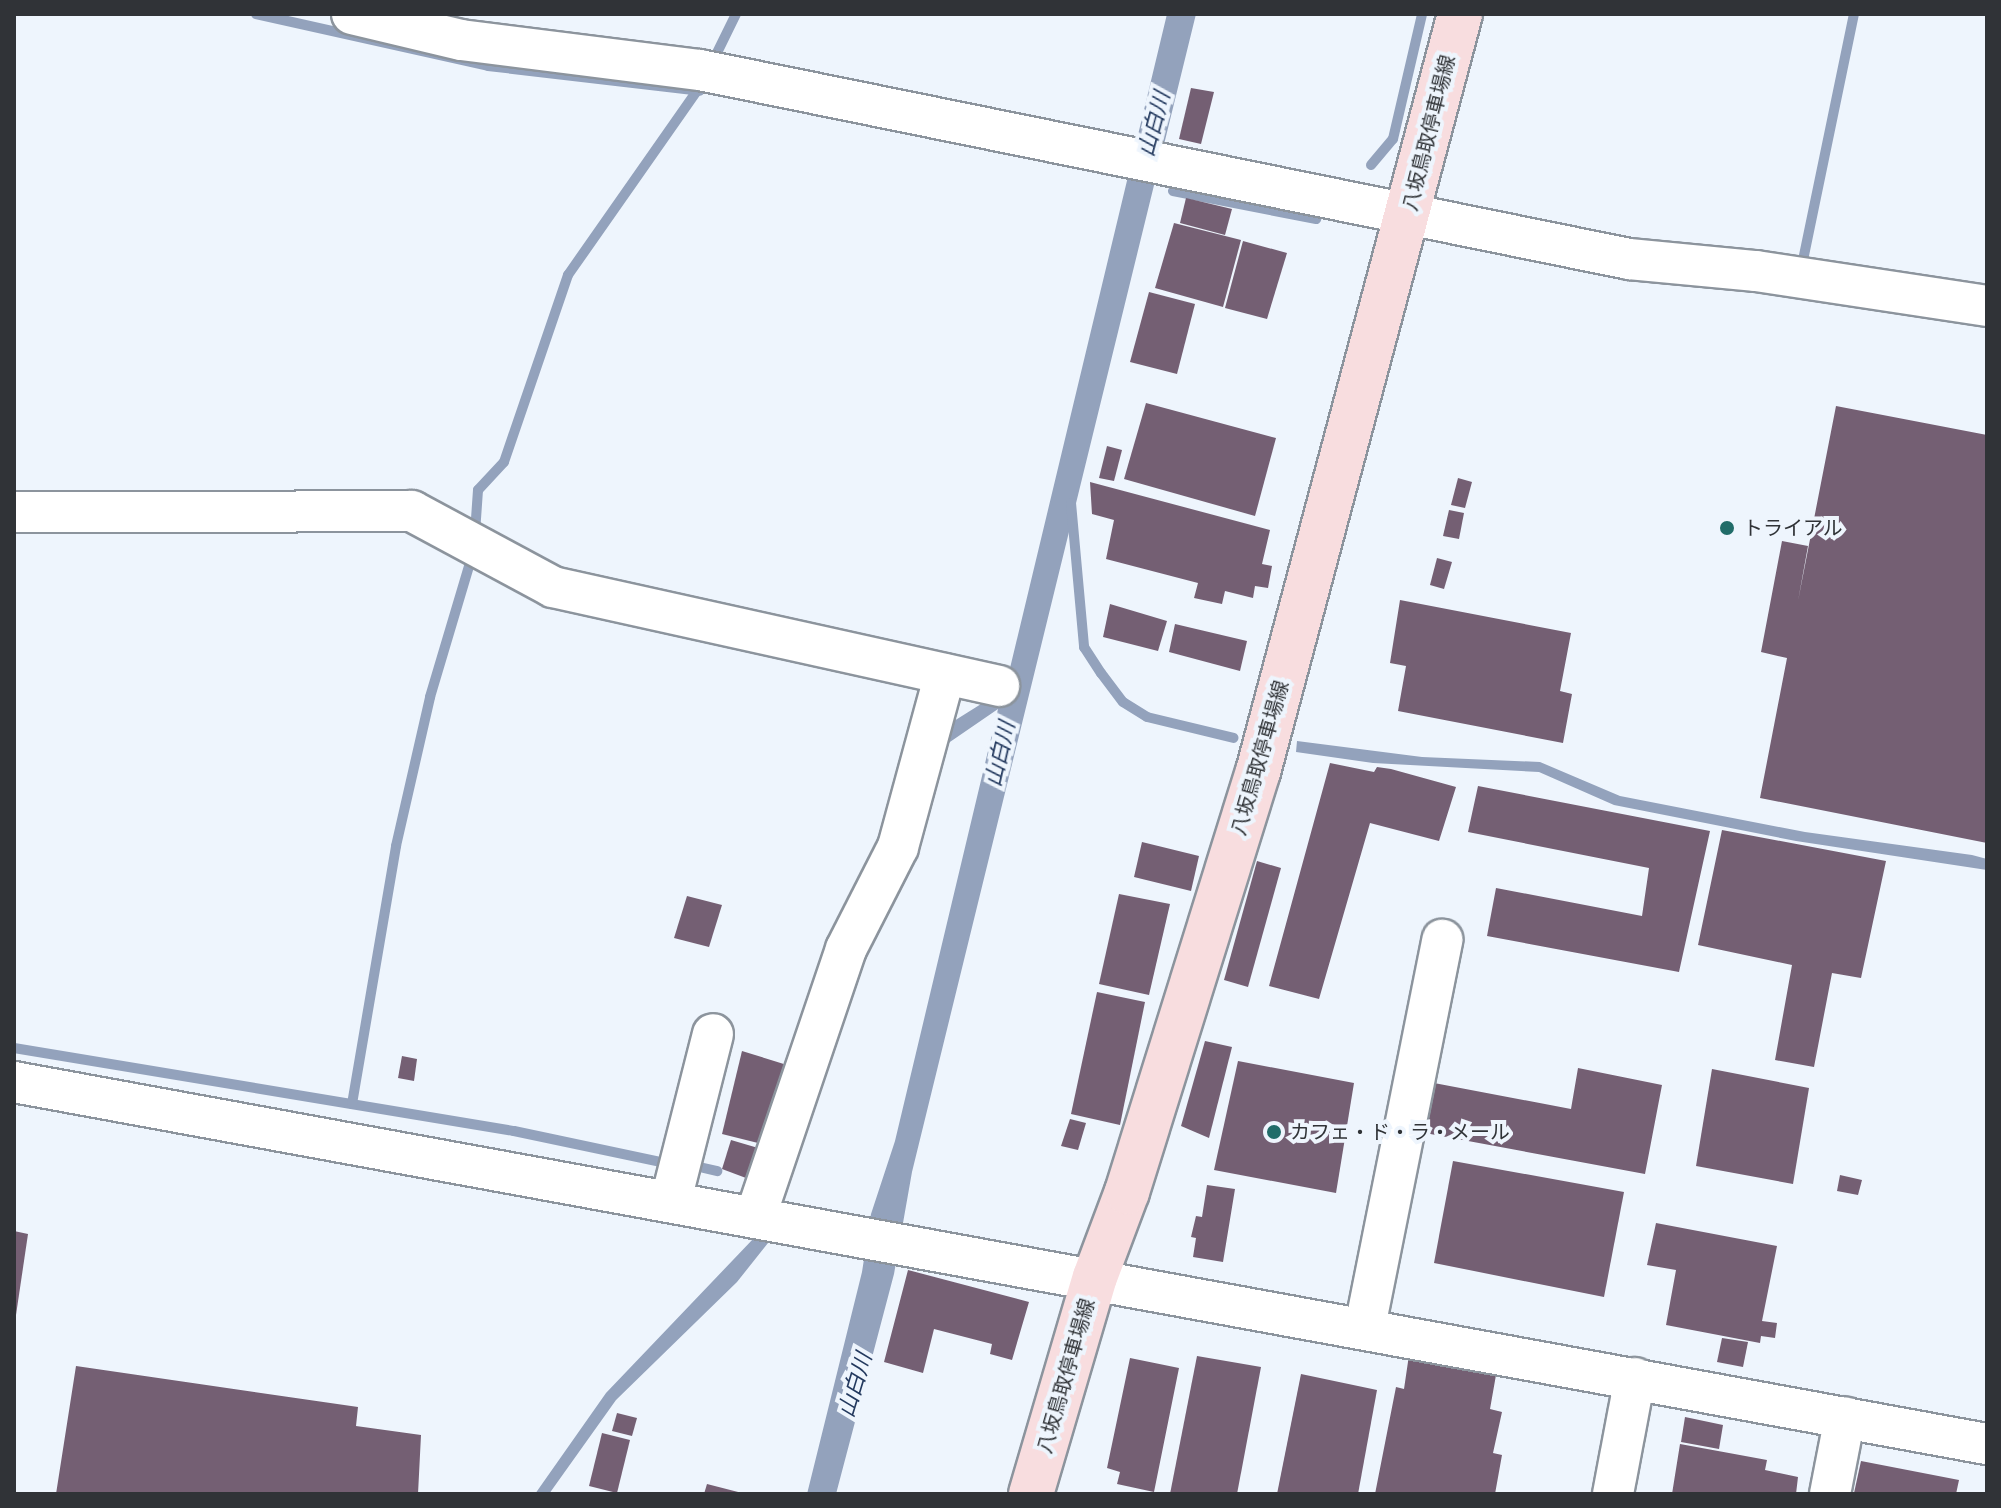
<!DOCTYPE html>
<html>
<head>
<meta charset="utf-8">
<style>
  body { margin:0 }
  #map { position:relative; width:2001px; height:1508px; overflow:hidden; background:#eef5fd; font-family:"PT Sans Narrow","Noto Sans JP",sans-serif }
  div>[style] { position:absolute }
  .water>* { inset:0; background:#93a2bc }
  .stream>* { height:10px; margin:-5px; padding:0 5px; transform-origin:5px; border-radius:5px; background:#93a2bc }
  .building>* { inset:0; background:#745f73 }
  .roads { filter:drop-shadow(2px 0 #8c949d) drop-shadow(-2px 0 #8c949d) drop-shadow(0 2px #8c949d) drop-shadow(0 -2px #8c949d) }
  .minor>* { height:40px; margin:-20px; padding:0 20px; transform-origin:20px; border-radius:20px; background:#fff }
  .major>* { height:44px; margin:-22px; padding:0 22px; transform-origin:22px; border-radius:22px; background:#f8dddf }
  .dots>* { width:22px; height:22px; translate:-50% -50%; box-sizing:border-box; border:4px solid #eef5fd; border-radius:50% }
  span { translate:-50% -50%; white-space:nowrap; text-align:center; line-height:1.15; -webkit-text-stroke:8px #eef5fd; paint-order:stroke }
  .street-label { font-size:20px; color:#303337 }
  .poi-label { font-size:20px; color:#303337 }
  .left { translate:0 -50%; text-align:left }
  .water-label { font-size:22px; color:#23395e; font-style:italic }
  .frame { position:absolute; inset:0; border:16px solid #303337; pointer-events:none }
</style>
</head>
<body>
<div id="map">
  <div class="water">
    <i style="clip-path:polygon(1167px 14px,1196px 14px,912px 1172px,894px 1274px,836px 1494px,807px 1494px,862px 1272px,871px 1214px,895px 1141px,998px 709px,947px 744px,918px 857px,856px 978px,768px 1243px,737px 1282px,616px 1400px,549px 1494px,535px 1494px,606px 1393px,754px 1238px,938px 731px,1005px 689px)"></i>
    <i style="clip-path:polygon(1297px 741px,1422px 757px,1540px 762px,1620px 796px,1805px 832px,1972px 855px,1987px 859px,1987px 870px,1796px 841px,1614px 805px,1539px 772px,1373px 763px,1296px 752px)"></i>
  </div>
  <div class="stream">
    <i style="left:256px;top:14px;width:238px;rotate:12.6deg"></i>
    <i style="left:488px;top:66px;width:213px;rotate:6.7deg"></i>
    <i style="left:712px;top:63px;width:55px;rotate:-63.9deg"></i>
    <i style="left:1371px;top:165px;width:34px;rotate:-50deg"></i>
    <i style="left:1393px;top:139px;width:128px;rotate:-76.9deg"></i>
    <i style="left:1173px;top:191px;width:146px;rotate:11.1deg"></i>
    <i style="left:1802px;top:265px;width:256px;rotate:-78.3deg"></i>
    <i style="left:1071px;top:503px;width:145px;rotate:84.8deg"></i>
    <i style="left:1084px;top:647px;width:31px;rotate:57deg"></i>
    <i style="left:1101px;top:673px;width:36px;rotate:53deg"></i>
    <i style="left:1123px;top:702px;width:28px;rotate:32deg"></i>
    <i style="left:1147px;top:717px;width:89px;rotate:13.6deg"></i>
    <i style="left:475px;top:533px;width:43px;rotate:-86deg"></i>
    <i style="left:478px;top:490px;width:38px;rotate:-47deg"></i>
    <i style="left:504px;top:462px;width:198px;rotate:-71.1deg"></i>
    <i style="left:568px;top:275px;width:237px;rotate:-55deg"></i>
    <i style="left:14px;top:1048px;width:507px;rotate:9.43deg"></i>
    <i style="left:514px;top:1131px;width:159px;rotate:11.9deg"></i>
    <i style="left:352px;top:1104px;width:262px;rotate:-80.3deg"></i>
    <i style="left:396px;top:846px;width:153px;rotate:-77.1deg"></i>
    <i style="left:430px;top:697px;width:150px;rotate:-73.4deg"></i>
    <i style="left:695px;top:1166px;width:23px;rotate:13deg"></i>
  </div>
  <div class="building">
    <i style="clip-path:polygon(1191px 88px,1214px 92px,1201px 144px,1179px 139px)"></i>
    <i style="clip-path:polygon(1186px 198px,1232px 209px,1225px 235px,1180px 223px)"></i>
    <i style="clip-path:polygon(1174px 223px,1241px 240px,1223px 307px,1155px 288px)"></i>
    <i style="clip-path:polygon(1243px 241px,1287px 253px,1267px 319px,1225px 308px)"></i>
    <i style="clip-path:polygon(1149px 292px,1195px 304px,1177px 374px,1130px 362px)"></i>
    <i style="clip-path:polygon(1146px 403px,1276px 438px,1255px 516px,1124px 479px)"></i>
    <i style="clip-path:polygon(1836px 406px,1987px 435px,1987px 843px,1760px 798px,1787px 658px,1761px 652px,1782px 541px,1808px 546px,1798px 601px)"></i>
    <i style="clip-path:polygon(1107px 446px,1122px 450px,1114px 481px,1099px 478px)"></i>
    <i style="clip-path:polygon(1458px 478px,1472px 482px,1465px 508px,1451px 505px)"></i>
    <i style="clip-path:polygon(1090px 482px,1270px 530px,1262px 564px,1272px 566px,1268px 588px,1255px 586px,1253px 598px,1225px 591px,1222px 604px,1194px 598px,1198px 583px,1106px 559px,1114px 520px,1092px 514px)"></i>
    <i style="clip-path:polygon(1449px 510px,1464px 513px,1459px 539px,1443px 536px)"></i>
    <i style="clip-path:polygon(1437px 558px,1452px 562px,1444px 589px,1430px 585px)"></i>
    <i style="clip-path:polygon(1400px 600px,1571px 633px,1560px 691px,1572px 694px,1563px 743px,1398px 711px,1406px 666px,1390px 663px)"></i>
    <i style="clip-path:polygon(1110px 604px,1167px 621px,1158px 651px,1103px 637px)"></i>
    <i style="clip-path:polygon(1175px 624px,1247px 641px,1240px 671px,1169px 652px)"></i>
    <i style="clip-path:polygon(1330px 763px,1374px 772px,1377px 767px,1391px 769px,1456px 787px,1439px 841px,1370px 823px,1319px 999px,1269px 986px)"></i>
    <i style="clip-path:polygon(1478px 786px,1710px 831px,1679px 972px,1487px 936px,1496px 888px,1642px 916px,1649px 868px,1468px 832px)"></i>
    <i style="clip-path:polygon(1722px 830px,1886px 861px,1861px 978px,1832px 973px,1814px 1067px,1775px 1060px,1792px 965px,1698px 945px)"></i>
    <i style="clip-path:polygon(1142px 842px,1199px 856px,1191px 891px,1134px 877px)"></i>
    <i style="clip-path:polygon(1257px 861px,1281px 868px,1248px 987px,1224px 980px)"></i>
    <i style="clip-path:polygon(1119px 894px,1170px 904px,1149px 995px,1099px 984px)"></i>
    <i style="clip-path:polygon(687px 896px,722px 905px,709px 947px,674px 938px)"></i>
    <i style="clip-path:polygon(1097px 992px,1145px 1002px,1120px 1125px,1071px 1114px)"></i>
    <i style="clip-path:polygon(1205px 1041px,1232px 1047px,1209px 1138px,1181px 1126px)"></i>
    <i style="clip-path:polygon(742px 1051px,787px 1065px,762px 1144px,722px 1134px)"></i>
    <i style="clip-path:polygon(402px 1056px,417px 1059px,414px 1081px,398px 1078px)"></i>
    <i style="clip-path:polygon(1238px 1061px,1354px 1083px,1336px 1193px,1214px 1170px)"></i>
    <i style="clip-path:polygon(1578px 1068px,1662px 1085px,1645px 1174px,1425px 1133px,1434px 1083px,1571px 1109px)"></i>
    <i style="clip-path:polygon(1712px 1069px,1809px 1088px,1793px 1184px,1696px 1166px)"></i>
    <i style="clip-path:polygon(1070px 1119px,1086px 1123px,1078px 1150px,1061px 1146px)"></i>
    <i style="clip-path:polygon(731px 1140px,765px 1150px,754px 1181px,722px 1169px)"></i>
    <i style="clip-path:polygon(1453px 1161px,1624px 1192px,1604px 1297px,1434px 1263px)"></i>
    <i style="clip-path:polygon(1840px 1175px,1862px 1180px,1858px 1195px,1837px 1191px)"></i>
    <i style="clip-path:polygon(1207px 1185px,1235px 1189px,1223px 1262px,1193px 1257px,1196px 1238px,1191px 1237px,1196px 1216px,1202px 1217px)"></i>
    <i style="clip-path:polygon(1656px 1223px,1777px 1246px,1762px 1321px,1777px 1323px,1775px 1338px,1761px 1336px,1760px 1343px,1666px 1325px,1676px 1270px,1647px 1265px)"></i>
    <i style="clip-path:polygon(14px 1231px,28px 1234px,16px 1315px,14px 1315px)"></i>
    <i style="clip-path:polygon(908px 1270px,1029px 1302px,1012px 1360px,990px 1354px,992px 1344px,934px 1329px,923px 1373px,884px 1362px)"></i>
    <i style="clip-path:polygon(1722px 1338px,1748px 1342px,1743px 1367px,1717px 1362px)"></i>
    <i style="clip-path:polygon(1409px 1355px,1496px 1375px,1490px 1409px,1502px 1412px,1493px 1453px,1502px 1455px,1495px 1494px,1375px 1494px,1396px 1387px,1404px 1389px)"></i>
    <i style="clip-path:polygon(1197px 1356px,1261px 1367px,1237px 1494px,1170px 1494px)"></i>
    <i style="clip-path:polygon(1130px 1358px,1179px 1368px,1154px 1492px,1117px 1484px,1120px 1472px,1107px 1468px)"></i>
    <i style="clip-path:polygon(76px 1366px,358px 1407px,356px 1426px,421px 1435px,418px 1494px,56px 1494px)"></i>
    <i style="clip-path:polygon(1301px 1374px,1377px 1390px,1358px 1494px,1277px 1494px)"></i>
    <i style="clip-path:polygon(617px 1413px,637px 1418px,632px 1436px,612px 1431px)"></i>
    <i style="clip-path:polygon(1685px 1417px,1723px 1425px,1719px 1449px,1681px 1442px)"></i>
    <i style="clip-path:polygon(602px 1433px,630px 1440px,617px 1493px,589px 1486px)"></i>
    <i style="clip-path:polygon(1680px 1444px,1767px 1460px,1765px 1470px,1798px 1477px,1796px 1494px,1672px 1494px)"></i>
    <i style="clip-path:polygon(1861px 1461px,1959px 1480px,1956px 1494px,1854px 1493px)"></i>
    <i style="clip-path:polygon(707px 1484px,742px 1493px,742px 1494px,704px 1494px)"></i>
  </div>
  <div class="roads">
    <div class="minor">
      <i style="left:352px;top:14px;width:112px;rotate:13.4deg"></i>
      <i style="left:461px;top:40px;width:241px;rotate:7.2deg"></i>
      <i style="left:700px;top:70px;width:948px;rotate:11.5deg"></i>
      <i style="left:1629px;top:259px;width:128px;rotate:5.4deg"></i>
      <i style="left:1756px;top:271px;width:234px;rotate:8.6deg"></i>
      <i style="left:14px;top:512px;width:398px;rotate:-0.1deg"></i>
      <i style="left:412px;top:511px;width:160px;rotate:28.3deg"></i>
      <i style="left:553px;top:587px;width:457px;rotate:12.5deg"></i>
      <i style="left:14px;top:1082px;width:2006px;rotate:10.4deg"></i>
      <i style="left:671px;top:1200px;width:171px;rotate:-75.8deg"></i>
      <i style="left:756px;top:1215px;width:281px;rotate:-71.3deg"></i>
      <i style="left:846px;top:949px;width:114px;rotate:-63deg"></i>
      <i style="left:898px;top:847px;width:179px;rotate:-74.8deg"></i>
      <i style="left:1365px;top:1327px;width:395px;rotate:-78.7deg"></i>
      <i style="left:1613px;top:1494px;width:118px;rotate:-79.3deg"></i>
      <i style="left:1830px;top:1494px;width:78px;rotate:-79deg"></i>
    </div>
    <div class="major">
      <i style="left:1031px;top:1494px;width:226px;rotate:-73.6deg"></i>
      <i style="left:1095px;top:1277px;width:91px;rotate:-69.4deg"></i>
      <i style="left:1127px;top:1192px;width:440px;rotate:-72.7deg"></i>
      <i style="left:1258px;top:772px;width:784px;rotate:-75.08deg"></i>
    </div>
  </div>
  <div class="dots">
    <i style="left:1727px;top:528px;background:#216c69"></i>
    <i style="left:1274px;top:1132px;background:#216c69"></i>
  </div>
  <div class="street-label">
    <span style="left:1429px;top:133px;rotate:-76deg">八坂鳥取停車場線</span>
    <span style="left:1260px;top:758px;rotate:-74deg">八坂鳥取停車場線</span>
    <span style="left:1066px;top:1376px;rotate:-74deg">八坂鳥取停車場線</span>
  </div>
  <div class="poi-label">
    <span class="left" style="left:1743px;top:528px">トライアル</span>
    <span class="left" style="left:1290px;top:1132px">カフェ・ド・ラ・メール</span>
  </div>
  <div class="water-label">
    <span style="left:1154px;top:124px;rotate:-75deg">山白川</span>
    <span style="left:1000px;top:754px;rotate:-77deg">山白川</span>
    <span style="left:855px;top:1385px;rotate:-73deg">山白川</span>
  </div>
  <div class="frame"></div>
</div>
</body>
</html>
